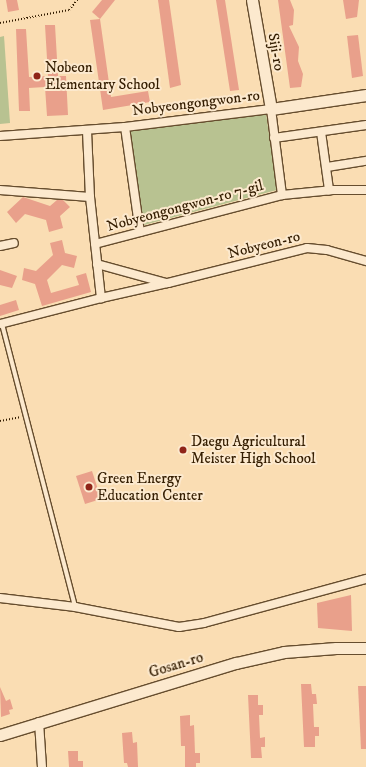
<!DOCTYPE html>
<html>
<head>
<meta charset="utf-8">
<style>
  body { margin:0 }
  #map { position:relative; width:366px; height:767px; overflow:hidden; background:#faddb3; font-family:"IM FELL DW Pica",serif }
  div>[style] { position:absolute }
  .green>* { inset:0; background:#b8c291 }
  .building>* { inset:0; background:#e9a08b }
  .path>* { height:1.5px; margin-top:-0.75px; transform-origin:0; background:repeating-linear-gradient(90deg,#341d01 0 1px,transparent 0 3px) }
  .roads { filter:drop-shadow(1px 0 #664d2e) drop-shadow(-1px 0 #664d2e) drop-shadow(0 1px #664d2e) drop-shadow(0 -1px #664d2e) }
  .lane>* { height:4px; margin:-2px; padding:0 2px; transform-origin:2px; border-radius:2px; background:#fce9ce }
  .street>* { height:8px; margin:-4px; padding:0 4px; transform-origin:4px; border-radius:4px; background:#fce9ce }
  .secondary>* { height:11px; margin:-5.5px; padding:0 5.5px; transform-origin:5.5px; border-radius:5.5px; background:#fce9ce }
  .dots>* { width:11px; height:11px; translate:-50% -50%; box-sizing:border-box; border:2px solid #fce9ce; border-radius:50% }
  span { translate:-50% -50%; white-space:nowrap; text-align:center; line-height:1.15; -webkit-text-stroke:4px #fce9ce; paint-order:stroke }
  .street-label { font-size:15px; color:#341d01 }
  .poi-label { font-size:15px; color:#341d01 }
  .left { translate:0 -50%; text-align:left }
</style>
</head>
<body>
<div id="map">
  <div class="green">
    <i style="clip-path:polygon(4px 36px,10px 123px,0 124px,0 37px)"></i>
    <i style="clip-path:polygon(266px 113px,277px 190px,144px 225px,130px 131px)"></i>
  </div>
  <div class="building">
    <i style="clip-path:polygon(6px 0,17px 0,19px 10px,8px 12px)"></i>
    <i style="clip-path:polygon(102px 0,115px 0,100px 19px,92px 12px)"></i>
    <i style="clip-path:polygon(158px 0,169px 0,181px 85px,170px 88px)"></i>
    <i style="clip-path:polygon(216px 0,225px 0,239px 90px,230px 91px)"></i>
    <i style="clip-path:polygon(278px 0,290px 0,294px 10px,293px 25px,289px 26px,299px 47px,298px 61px,303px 74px,301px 87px,290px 88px)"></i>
    <i style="clip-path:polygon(343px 0,359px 0,357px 17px,346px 19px)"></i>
    <i style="clip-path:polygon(100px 19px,111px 97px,148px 91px,150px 102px,103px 110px,90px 20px)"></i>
    <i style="clip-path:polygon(45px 25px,55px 25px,58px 76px,66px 76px,68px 115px,47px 116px,45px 87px,29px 88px,30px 111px,19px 111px,16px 29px,26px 29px,29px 77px,48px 76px)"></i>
    <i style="clip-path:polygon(358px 35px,363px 76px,352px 78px,347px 36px)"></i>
    <i style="clip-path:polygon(23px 197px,50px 206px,57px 200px,63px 200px,70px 207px,60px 216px,63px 228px,49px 232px,46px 220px,25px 214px,16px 223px,7px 212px)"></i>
    <i style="clip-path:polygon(62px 240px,65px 253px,77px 256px,74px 268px,62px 265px,47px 280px,51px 293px,79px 285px,76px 276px,86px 273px,91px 292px,42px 306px,35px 284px,22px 280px,24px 268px,36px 271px,53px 255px,50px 243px)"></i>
    <i style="clip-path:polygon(0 270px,17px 276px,12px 288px,0 285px)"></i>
    <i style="clip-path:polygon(16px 300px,19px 310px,0 316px,0 305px)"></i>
    <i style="clip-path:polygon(92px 471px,101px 499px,85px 504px,76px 476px)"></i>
    <i style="clip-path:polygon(351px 595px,352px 631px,318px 628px,317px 603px)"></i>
    <i style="clip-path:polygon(301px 684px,311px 684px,312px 694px,316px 694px,317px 704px,313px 704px,314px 727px,319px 727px,319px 736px,315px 736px,315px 747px,304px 747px)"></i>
    <i style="clip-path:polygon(358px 686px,366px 686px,366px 749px,361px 749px)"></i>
    <i style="clip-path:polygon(0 687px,6px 701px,10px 699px,13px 709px,9px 710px,10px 714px,1px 717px)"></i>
    <i style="clip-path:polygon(248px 695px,258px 695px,258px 705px,263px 705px,263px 715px,259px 715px,260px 738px,265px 737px,265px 747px,261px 747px,262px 758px,251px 758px)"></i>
    <i style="clip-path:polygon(190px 715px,190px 726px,194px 725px,195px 753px,200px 753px,200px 763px,196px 763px,196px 767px,185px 767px,185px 746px,181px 746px,180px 716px)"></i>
    <i style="clip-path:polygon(132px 732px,133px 743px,137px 742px,138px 767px,128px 767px,127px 763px,124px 763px,122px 733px)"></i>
    <i style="clip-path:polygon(68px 751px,78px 751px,78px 761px,83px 761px,83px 767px,69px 767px)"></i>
  </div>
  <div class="path">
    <i style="left:0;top:23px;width:70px;rotate:-10.7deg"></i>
    <i style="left:69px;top:10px;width:13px;rotate:-51deg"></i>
    <i style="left:0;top:421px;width:20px;rotate:-11deg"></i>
  </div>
  <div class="roads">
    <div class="lane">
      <i style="left:2px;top:324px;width:292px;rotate:75.5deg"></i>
    </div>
    <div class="street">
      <i style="left:125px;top:127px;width:106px;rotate:81.9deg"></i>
      <i style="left:87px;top:131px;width:66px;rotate:87.4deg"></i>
      <i style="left:90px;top:197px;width:102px;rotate:83.8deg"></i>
      <i style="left:321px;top:132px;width:59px;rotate:82.1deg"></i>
      <i style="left:0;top:136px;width:125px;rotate:-4.1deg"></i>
      <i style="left:125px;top:127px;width:147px;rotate:-7deg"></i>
      <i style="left:271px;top:109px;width:87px;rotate:82.7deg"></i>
      <i style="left:274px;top:138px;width:93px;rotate:-8deg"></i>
      <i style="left:327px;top:167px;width:39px;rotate:-9deg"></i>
      <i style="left:0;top:190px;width:90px;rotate:4.4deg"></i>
      <i style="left:95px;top:244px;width:193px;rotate:-14.7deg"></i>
      <i style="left:282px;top:195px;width:51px;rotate:-5.6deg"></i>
      <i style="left:333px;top:190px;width:33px"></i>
      <i style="left:0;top:246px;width:14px;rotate:-12deg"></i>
      <i style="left:97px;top:264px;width:72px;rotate:15.4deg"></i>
      <i style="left:0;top:324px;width:104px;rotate:-14.4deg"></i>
      <i style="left:101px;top:298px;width:69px;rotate:-12.6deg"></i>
      <i style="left:168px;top:283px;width:143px;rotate:-14.1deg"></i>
      <i style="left:307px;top:248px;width:20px;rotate:6deg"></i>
      <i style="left:327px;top:250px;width:41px;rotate:15.8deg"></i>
      <i style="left:0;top:598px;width:76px;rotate:6.8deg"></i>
      <i style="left:75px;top:607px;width:106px;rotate:10.9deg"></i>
      <i style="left:179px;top:627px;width:25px;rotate:-9deg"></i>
      <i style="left:204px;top:623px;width:168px;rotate:-15.2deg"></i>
      <i style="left:39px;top:722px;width:45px;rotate:86.2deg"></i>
    </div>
    <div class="secondary">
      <i style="left:252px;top:0;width:111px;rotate:80.1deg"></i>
      <i style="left:271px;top:109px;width:96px;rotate:-8.4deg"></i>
      <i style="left:0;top:735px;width:247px;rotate:-17deg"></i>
      <i style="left:236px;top:663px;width:49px;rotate:-12.9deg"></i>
      <i style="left:284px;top:652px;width:52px;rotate:-4.4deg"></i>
      <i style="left:336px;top:648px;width:30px"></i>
    </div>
  </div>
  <div class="dots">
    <i style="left:37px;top:76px;background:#8f2418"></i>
    <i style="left:183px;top:450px;background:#8f2418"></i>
    <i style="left:89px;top:487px;background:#8f2418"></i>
  </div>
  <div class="street-label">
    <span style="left:276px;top:52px;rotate:80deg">Siji-ro</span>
    <span style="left:196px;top:103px;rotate:-7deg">Nobyeongongwon-ro</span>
    <span style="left:185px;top:206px;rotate:-15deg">Nobyeongongwon-ro 7-gil</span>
    <span style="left:264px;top:245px;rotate:-14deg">Nobyeon-ro</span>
    <span style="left:176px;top:665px;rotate:-17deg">Gosan-ro</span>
  </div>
  <div class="poi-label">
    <span class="left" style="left:45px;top:76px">Nobeon<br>Elementary School</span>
    <span class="left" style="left:191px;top:450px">Daegu Agricultural<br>Meister High School</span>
    <span class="left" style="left:97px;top:487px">Green Energy<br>Education Center</span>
  </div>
</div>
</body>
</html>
